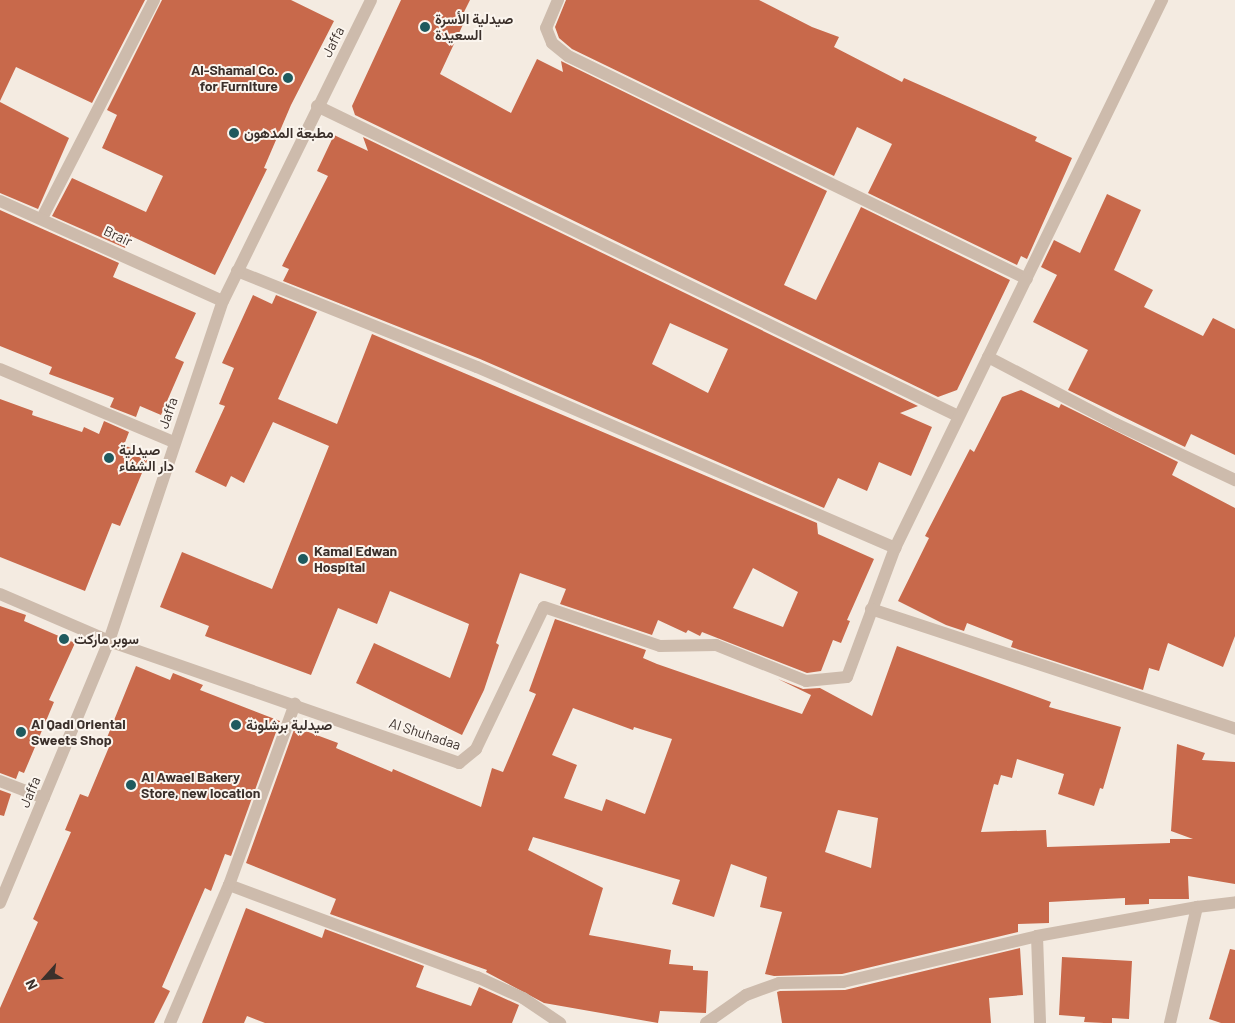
<!DOCTYPE html>
<html>
<head>
<meta charset="utf-8">
<style>
  body { margin:0 }
  #map { position:relative; width:1235px; height:1023px; overflow:hidden; background:#f4ebe1; font-family:Barlow,Vazirmatn,sans-serif }
  div>[style] { position:absolute }
  .building>* { inset:0; background:#c8694b }
  .lane>* { height:12px; margin:-6px; padding:0 6px; transform-origin:6px; border-radius:6px; background:#cdbbac }
  .street>* { height:12px; margin:-6px; padding:0 6px; transform-origin:6px; border-radius:6px; background:#cdbbac }
  .dots>* { width:14px; height:14px; translate:-50% -50%; box-sizing:border-box; border:2px solid #fbf5ee; border-radius:50% }
  span { translate:-50% -50%; white-space:nowrap; text-align:center; line-height:1.15; -webkit-text-stroke:4px #fbf5ee; paint-order:stroke }
  .poi-label { font-size:14px; color:#3b302b; font-weight:700 }
  .left { translate:0 -50%; text-align:left }
  .right { translate:-100% -50%; text-align:right }
  .street-label { font-size:14px; color:#3b302b }
  .north { position:absolute; left:20px; top:953px; width:50px; height:50px; -webkit-text-stroke:4px #fbf5ee; paint-order:stroke; rotate:244deg; font-size:14px; font-weight:700; line-height:20px; text-align:center; color:#3b302b }
  .north::after { content:''; display:block; margin:auto; width:18px; height:22px; background:#3b302b; clip-path:polygon(50% 0,100% 100%,50% 72%,0 100%) }
</style>
</head>
<body>
<div id="map">
  <div class="building">
    <i style="clip-path:polygon(0 0,145px 0,92px 103px,16px 67px,0 101px)"></i>
    <i style="clip-path:polygon(162px 0,291px 0,334px 21px,291px 105px,264px 168px,267px 169px,215px 275px,131px 236px,125px 248px,52px 216px,72px 178px,146px 212px,163px 176px,102px 148px,117px 115px,107px 110px)"></i>
    <i style="clip-path:polygon(401px 0,470px 0,462px 16px,466px 18px,440px 74px,511px 113px,537px 59px,563px 72px,561px 61px,827px 191px,784px 285px,816px 300px,861px 207px,1010px 280px,957px 390px,938px 397px,355px 115px,352px 106px)"></i>
    <i style="clip-path:polygon(566px 0,759px 0,812px 27px,839px 37px,834px 47px,902px 82px,904px 78px,1037px 137px,1035px 141px,1072px 158px,1027px 259px,1021px 256px,1017px 265px,868px 193px,892px 144px,857px 127px,834px 176px,572px 49px,559px 38px,555px 27px)"></i>
    <i style="clip-path:polygon(0 102px,69px 138px,38px 209px,0 193px)"></i>
    <i style="clip-path:polygon(evenodd,334px 135px,368px 151px,363px 137px,918px 406px,900px 413px,932px 427px,911px 476px,879px 462px,867px 491px,838px 478px,824px 508px,480px 359px,283px 281px,289px 269px,282px 266px,328px 176px,317px 171px,334px 135px,670px 323px,728px 349px,708px 393px,652px 364px,670px 323px)"></i>
    <i style="clip-path:polygon(1107px 194px,1141px 210px,1114px 270px,1153px 290px,1144px 307px,1203px 336px,1213px 318px,1235px 329px,1235px 455px,1191px 434px,1185px 447px,1068px 390px,1088px 350px,1033px 322px,1057px 275px,1041px 267px,1054px 240px,1080px 253px)"></i>
    <i style="clip-path:polygon(0 210px,119px 263px,113px 277px,196px 313px,175px 358px,184px 362px,161px 415px,140px 406px,136px 417px,110px 407px,114px 398px,49px 374px,52px 367px,0 346px)"></i>
    <i style="clip-path:polygon(evenodd,253px 295px,272px 304px,276px 295px,317px 312px,278px 399px,337px 424px,372px 334px,817px 523px,818px 534px,874px 559px,847px 620px,850px 621px,841px 643px,833px 640px,821px 671px,807px 673px,702px 632px,700px 636px,688px 630px,686px 633px,658px 620px,652px 635px,560px 604px,566px 589px,520px 573px,496px 643px,499px 645px,484px 690px,462px 735px,356px 683px,374px 643px,450px 678px,467px 631px,469px 624px,390px 591px,377px 624px,338px 608px,311px 675px,205px 636px,209px 626px,160px 607px,182px 552px,272px 589px,329px 446px,273px 422px,244px 483px,231px 476px,226px 487px,195px 472px,225px 406px,219px 404px,234px 368px,222px 363px,253px 295px,753px 568px,798px 592px,783px 627px,733px 608px,753px 568px)"></i>
    <i style="clip-path:polygon(1021px 390px,1059px 408px,1061px 404px,1178px 462px,1172px 475px,1235px 508px,1235px 636px,1223px 667px,1168px 643px,1159px 671px,1149px 668px,1143px 690px,1011px 647px,1013px 641px,967px 623px,964px 631px,946px 625px,898px 601px,929px 538px,925px 536px,970px 449px,974px 452px,1002px 397px)"></i>
    <i style="clip-path:polygon(0 399px,33px 411px,32px 415px,82px 432px,84px 427px,99px 434px,104px 421px,129px 432px,124px 445px,149px 456px,120px 526px,112px 523px,85px 591px,0 557px)"></i>
    <i style="clip-path:polygon(0 606px,26px 615px,24px 621px,75px 643px,49px 700px,54px 702px,24px 773px,19px 771px,16px 779px,0 773px)"></i>
    <i style="clip-path:polygon(evenodd,555px 619px,646px 650px,643px 658px,657px 664px,802px 714px,811px 695px,778px 679px,803px 689px,820px 688px,872px 716px,897px 646px,1051px 702px,1049px 707px,1121px 727px,1103px 789px,1100px 788px,1094px 806px,1058px 794px,1064px 774px,1017px 759px,1012px 778px,1001px 775px,998px 785px,994px 784px,981px 832px,1046px 830px,1047px 847px,1170px 843px,1170px 839px,1193px 839px,1171px 831px,1177px 744px,1205px 753px,1202px 760px,1235px 762px,1235px 884px,1188px 876px,1189px 899px,1149px 899px,1149px 904px,1125px 905px,1125px 898px,1049px 902px,1049px 923px,1018px 924px,1018px 932px,842px 974px,774px 976px,765px 974px,782px 912px,760px 907px,767px 877px,731px 864px,714px 917px,672px 904px,680px 880px,533px 837px,528px 850px,603px 888px,589px 935px,671px 950px,669px 964px,693px 966px,693px 970px,708px 971px,706px 1013px,660px 1011px,658px 1023px,544px 1003px,486px 972px,487px 970px,330px 914px,336px 899px,246px 863px,295px 727px,338px 743px,336px 748px,392px 772px,393px 769px,481px 807px,492px 768px,503px 772px,536px 694px,529px 691px,555px 619px,573px 708px,633px 730px,634px 727px,672px 739px,645px 814px,606px 799px,602px 811px,564px 798px,577px 765px,552px 755px,573px 708px,555px 619px,838px 810px,878px 818px,871px 868px,825px 852px,838px 810px)"></i>
    <i style="clip-path:polygon(136px 666px,170px 680px,173px 673px,203px 685px,200px 690px,280px 721px,231px 856px,225px 854px,211px 891px,205px 888px,162px 987px,170px 991px,154px 1023px,0 1023px,0 1008px,38px 922px,33px 919px,71px 832px,65px 830px,80px 794px,88px 797px,109px 747px,104px 745px)"></i>
    <i style="clip-path:polygon(0 790px,11px 794px,4px 816px,0 815px)"></i>
    <i style="clip-path:polygon(246px 908px,322px 938px,325px 929px,424px 966px,416px 987px,471px 1006px,479px 987px,519px 1005px,512px 1023px,265px 1023px,247px 1016px,244px 1023px,202px 1023px)"></i>
    <i style="clip-path:polygon(1020px 948px,1023px 995px,989px 998px,991px 1023px,782px 1023px,777px 992px,780px 991px,845px 990px)"></i>
    <i style="clip-path:polygon(1230px 949px,1235px 950px,1235px 1023px,1221px 1023px,1209px 1019px)"></i>
    <i style="clip-path:polygon(1062px 957px,1132px 961px,1129px 1019px,1112px 1018px,1112px 1023px,1104px 1023px,1084px 1022px,1085px 1017px,1059px 1015px)"></i>
  </div>
  <div class="lane">
    <i style="left:42px;top:218px;width:245px;rotate:-62.8deg"></i>
  </div>
  <div class="street">
    <i style="left:558px;top:0;width:30px;rotate:113deg"></i>
    <i style="left:546px;top:28px;width:16px;rotate:68deg"></i>
    <i style="left:552px;top:43px;width:21px;rotate:39deg"></i>
    <i style="left:568px;top:56px;width:510px;rotate:25.91deg"></i>
    <i style="left:317px;top:106px;width:712px;rotate:25.81deg"></i>
    <i style="left:0;top:201px;width:244px;rotate:24.2deg"></i>
    <i style="left:237px;top:271px;width:258px;rotate:21.8deg"></i>
    <i style="left:477px;top:367px;width:456px;rotate:23.4deg"></i>
    <i style="left:988px;top:357px;width:144px;rotate:27.6deg"></i>
    <i style="left:1116px;top:424px;width:132px;rotate:25.2deg"></i>
    <i style="left:0;top:369px;width:189px;rotate:22.8deg"></i>
    <i style="left:0;top:594px;width:119px;rotate:23.3deg"></i>
    <i style="left:109px;top:641px;width:371px;rotate:19.2deg"></i>
    <i style="left:459px;top:763px;width:22px;rotate:-39deg"></i>
    <i style="left:476px;top:749px;width:157px;rotate:-64.4deg"></i>
    <i style="left:544px;top:607px;width:122px;rotate:18.6deg"></i>
    <i style="left:660px;top:646px;width:56px;rotate:-1deg"></i>
    <i style="left:716px;top:645px;width:97px;rotate:21.8deg"></i>
    <i style="left:806px;top:681px;width:41px;rotate:-5.6deg"></i>
    <i style="left:847px;top:677px;width:138px;rotate:-69.6deg"></i>
    <i style="left:895px;top:548px;width:610px;rotate:-64.02deg"></i>
    <i style="left:871px;top:609px;width:383px;rotate:18.2deg"></i>
    <i style="left:0;top:781px;width:47px;rotate:21.1deg"></i>
    <i style="left:229px;top:885px;width:265px;rotate:20.4deg"></i>
    <i style="left:477px;top:977px;width:51px;rotate:24.5deg"></i>
    <i style="left:523px;top:998px;width:45px;rotate:34deg"></i>
    <i style="left:0;top:903px;width:284px;rotate:-67.4deg"></i>
    <i style="left:109px;top:641px;width:359px;rotate:-71.5deg"></i>
    <i style="left:223px;top:301px;width:335px;rotate:-63.8deg"></i>
    <i style="left:1037px;top:936px;width:87px;rotate:88deg"></i>
    <i style="left:170px;top:1023px;width:150px;rotate:-66.9deg"></i>
    <i style="left:229px;top:885px;width:193px;rotate:-70deg"></i>
    <i style="left:706px;top:1023px;width:49px;rotate:-35deg"></i>
    <i style="left:746px;top:995px;width:35px;rotate:-20deg"></i>
    <i style="left:779px;top:983px;width:64px;rotate:-0.9deg"></i>
    <i style="left:843px;top:982px;width:199px;rotate:-13.3deg"></i>
    <i style="left:1037px;top:936px;width:163px;rotate:-10.3deg"></i>
    <i style="left:1170px;top:1023px;width:119px;rotate:-76.9deg"></i>
    <i style="left:1197px;top:907px;width:38px;rotate:-7deg"></i>
  </div>
  <div class="dots">
    <i style="left:425px;top:27px;background:#1f5a5e"></i>
    <i style="left:288px;top:78px;background:#1f5a5e"></i>
    <i style="left:234px;top:133px;background:#1f5a5e"></i>
    <i style="left:109px;top:458px;background:#1f5a5e"></i>
    <i style="left:303px;top:559px;background:#1f5a5e"></i>
    <i style="left:64px;top:639px;background:#1f5a5e"></i>
    <i style="left:236px;top:725px;background:#1f5a5e"></i>
    <i style="left:21px;top:732px;background:#1f5a5e"></i>
    <i style="left:131px;top:785px;background:#1f5a5e"></i>
  </div>
  <div class="poi-label">
    <span class="left" style="left:435px;top:27px">صيدلية الأسرة<br>السعيدة</span>
    <span class="right" style="left:278px;top:78px">Al-Shamal Co.<br>for Furniture</span>
    <span class="left" style="left:244px;top:133px">مطبعة المدهون</span>
    <span class="left" style="left:119px;top:458px">صيدلية<br>دار الشفاء</span>
    <span class="left" style="left:314px;top:559px">Kamal Edwan<br>Hospital</span>
    <span class="left" style="left:74px;top:639px">سوبر ماركت</span>
    <span class="left" style="left:31px;top:732px">Al Qadi Oriental<br>Sweets Shop</span>
    <span class="left" style="left:246px;top:725px">صيدلية برشلونة</span>
    <span class="left" style="left:141px;top:785px">Al Awael Bakery<br>Store, new location</span>
  </div>
  <div class="street-label">
    <span style="left:333px;top:42px;rotate:-63deg">Jaffa</span>
    <span style="left:118px;top:236px;rotate:25deg">Brair</span>
    <span style="left:168px;top:413px;rotate:-71deg">Jaffa</span>
    <span style="left:425px;top:734px;rotate:18deg">Al Shuhadaa</span>
    <span style="left:30px;top:792px;rotate:-67deg">Jaffa</span>
  </div>
  <div class="north">N</div>
</div>
</body>
</html>
